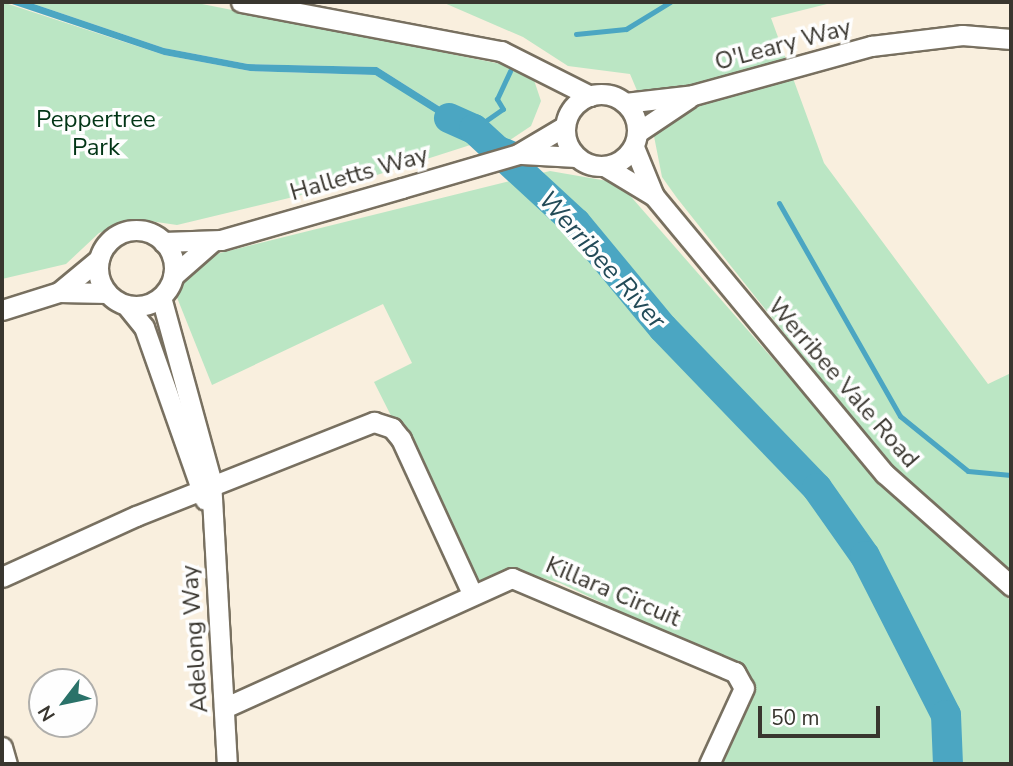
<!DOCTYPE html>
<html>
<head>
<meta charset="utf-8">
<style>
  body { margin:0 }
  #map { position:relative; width:1013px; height:766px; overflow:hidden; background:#f9efde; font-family:"Nunito Sans",sans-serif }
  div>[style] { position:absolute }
  .green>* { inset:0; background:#bbe6c4 }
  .water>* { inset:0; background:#4ba6c2 }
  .stream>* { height:5px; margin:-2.5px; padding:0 2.5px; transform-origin:2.5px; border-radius:2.5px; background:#4ba6c2 }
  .river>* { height:30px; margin:-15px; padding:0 15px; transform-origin:15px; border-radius:15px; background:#4ba6c2 }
  .roads { filter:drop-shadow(2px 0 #787060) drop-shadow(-2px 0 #787060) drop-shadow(0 2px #787060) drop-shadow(0 -2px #787060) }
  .minor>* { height:19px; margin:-9.5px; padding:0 9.5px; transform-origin:9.5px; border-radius:9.5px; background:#fff }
  .minor>.ring { margin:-9.5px; padding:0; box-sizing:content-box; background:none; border:19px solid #fff; border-radius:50% }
  span { translate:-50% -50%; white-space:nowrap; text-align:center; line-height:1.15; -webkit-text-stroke:7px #fefefe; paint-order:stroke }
  .street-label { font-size:24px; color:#39362f }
  .park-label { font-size:24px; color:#023516 }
  .water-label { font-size:26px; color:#234b58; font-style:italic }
  .frame { position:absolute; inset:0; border:4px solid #39362f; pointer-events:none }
  .north { position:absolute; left:28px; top:668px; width:70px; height:70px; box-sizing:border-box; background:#fefefe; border:2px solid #afaeab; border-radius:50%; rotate:238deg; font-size:19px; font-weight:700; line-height:28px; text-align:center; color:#39362f }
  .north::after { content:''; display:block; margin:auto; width:24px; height:32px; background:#2a7269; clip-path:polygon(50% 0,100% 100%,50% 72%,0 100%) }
  .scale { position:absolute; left:758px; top:706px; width:122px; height:32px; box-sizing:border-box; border:4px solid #39362f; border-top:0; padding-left:9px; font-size:21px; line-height:24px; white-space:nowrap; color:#39362f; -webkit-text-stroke:5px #fefefe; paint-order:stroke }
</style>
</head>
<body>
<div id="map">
  <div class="green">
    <i style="clip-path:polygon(2px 2px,164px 55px,250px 71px,375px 75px,489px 139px,355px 182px,177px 225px,136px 219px,99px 233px,66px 264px,2px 279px)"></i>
    <i style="clip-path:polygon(28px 2px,192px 2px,501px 64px,533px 77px,541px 101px,531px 126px,510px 140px,456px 117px,377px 67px,248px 64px,164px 48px)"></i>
    <i style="clip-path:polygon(442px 2px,835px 2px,771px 18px,824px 163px,988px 384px,1011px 373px,1011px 576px,890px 467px,677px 198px,662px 177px,652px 126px,630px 74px,568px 66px,523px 37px)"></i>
    <i style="clip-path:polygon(550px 171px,619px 183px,878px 479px,1011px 601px,1011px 764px,716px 764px,743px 669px,560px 583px,511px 569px,475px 582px,374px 382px,412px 363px,383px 304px,212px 385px,176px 295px,179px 276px,204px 257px)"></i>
  </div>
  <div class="water">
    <i style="clip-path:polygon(6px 2px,28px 2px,164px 48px,248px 64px,377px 67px,456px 117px,521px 144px,516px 151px,452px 123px,375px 75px,250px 71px,164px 55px)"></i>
  </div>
  <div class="stream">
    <i style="left:576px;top:34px;width:50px;rotate:-5.7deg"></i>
    <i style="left:626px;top:29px;width:52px;rotate:-31.5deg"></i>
    <i style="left:474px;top:129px;width:35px;rotate:-35deg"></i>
    <i style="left:503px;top:109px;width:12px;rotate:-121deg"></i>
    <i style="left:497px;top:99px;width:31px;rotate:-65deg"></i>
    <i style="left:779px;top:203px;width:245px;rotate:60.4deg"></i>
    <i style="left:900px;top:416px;width:87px;rotate:39deg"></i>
    <i style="left:968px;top:471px;width:43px;rotate:5.3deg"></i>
  </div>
  <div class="river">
    <i style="left:449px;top:118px;width:27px;rotate:24deg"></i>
    <i style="left:474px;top:129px;width:139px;rotate:42.7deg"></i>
    <i style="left:576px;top:223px;width:136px;rotate:50.4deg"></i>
    <i style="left:663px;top:328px;width:222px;rotate:46.1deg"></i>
    <i style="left:817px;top:488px;width:83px;rotate:54.8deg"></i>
    <i style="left:865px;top:556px;width:178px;rotate:63deg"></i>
    <i style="left:946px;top:715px;width:49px;rotate:87.7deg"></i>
  </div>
  <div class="roads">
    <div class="minor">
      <i style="left:241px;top:2px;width:265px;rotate:10.7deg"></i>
      <i style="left:501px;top:51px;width:100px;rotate:26.8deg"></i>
      <i class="ring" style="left:565px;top:94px;width:53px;height:53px"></i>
      <i style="left:625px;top:103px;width:68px;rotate:-6.7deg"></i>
      <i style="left:693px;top:95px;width:185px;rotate:-15.4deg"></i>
      <i style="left:871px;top:46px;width:92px;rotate:-6.9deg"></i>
      <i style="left:962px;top:35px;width:49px;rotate:4.7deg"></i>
      <i style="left:638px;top:132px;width:61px;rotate:-33.7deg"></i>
      <i style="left:634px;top:147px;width:53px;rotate:67.8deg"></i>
      <i style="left:654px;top:196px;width:361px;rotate:50.3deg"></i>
      <i style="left:885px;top:474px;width:169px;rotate:41.6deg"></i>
      <i style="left:522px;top:154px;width:54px;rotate:3.2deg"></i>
      <i style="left:606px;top:167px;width:56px;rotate:31.1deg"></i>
      <i class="ring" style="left:98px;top:230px;width:57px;height:57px"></i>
      <i style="left:163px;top:242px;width:58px;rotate:-2deg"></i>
      <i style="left:221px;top:240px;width:188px;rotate:-16deg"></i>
      <i style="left:402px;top:188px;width:121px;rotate:-16.3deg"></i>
      <i style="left:518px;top:154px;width:55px;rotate:-30.8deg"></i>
      <i style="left:173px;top:276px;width:53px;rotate:-41.2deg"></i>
      <i style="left:59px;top:292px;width:48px;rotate:1.2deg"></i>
      <i style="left:161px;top:297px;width:190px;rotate:74.7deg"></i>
      <i style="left:211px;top:480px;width:284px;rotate:86.8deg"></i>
      <i style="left:126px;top:305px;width:28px;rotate:51deg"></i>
      <i style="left:144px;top:327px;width:183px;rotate:70.6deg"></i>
      <i style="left:2px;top:310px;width:60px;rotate:-17.5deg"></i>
      <i style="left:59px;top:292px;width:52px;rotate:-39.5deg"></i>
      <i style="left:2px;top:577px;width:147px;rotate:-24.5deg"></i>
      <i style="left:136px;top:516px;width:256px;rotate:-21.6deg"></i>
      <i style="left:374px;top:422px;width:19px;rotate:18deg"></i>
      <i style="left:392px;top:428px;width:14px;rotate:51deg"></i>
      <i style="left:401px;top:439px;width:167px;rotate:65.3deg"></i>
      <i style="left:224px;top:708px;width:316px;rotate:-24.3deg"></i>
      <i style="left:512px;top:578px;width:242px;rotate:22.9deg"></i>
      <i style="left:735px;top:672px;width:18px;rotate:61deg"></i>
      <i style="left:744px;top:688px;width:84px;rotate:114.7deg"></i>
      <i style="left:2px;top:747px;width:18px;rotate:74deg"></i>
    </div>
  </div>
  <div class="street-label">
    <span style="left:783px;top:45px;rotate:-15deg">O'Leary Way</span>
    <span style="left:359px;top:174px;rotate:-16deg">Halletts Way</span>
    <span style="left:843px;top:383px;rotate:49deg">Werribee Vale Road</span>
    <span style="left:613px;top:592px;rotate:23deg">Killara Circuit</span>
    <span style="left:195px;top:639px;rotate:-94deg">Adelong Way</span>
  </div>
  <div class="park-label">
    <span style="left:96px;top:134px">Peppertree<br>Park</span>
  </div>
  <div class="water-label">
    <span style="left:602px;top:260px;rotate:48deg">Werribee River</span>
  </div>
  <div class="frame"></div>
  <div class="north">N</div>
  <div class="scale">50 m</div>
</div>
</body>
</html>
